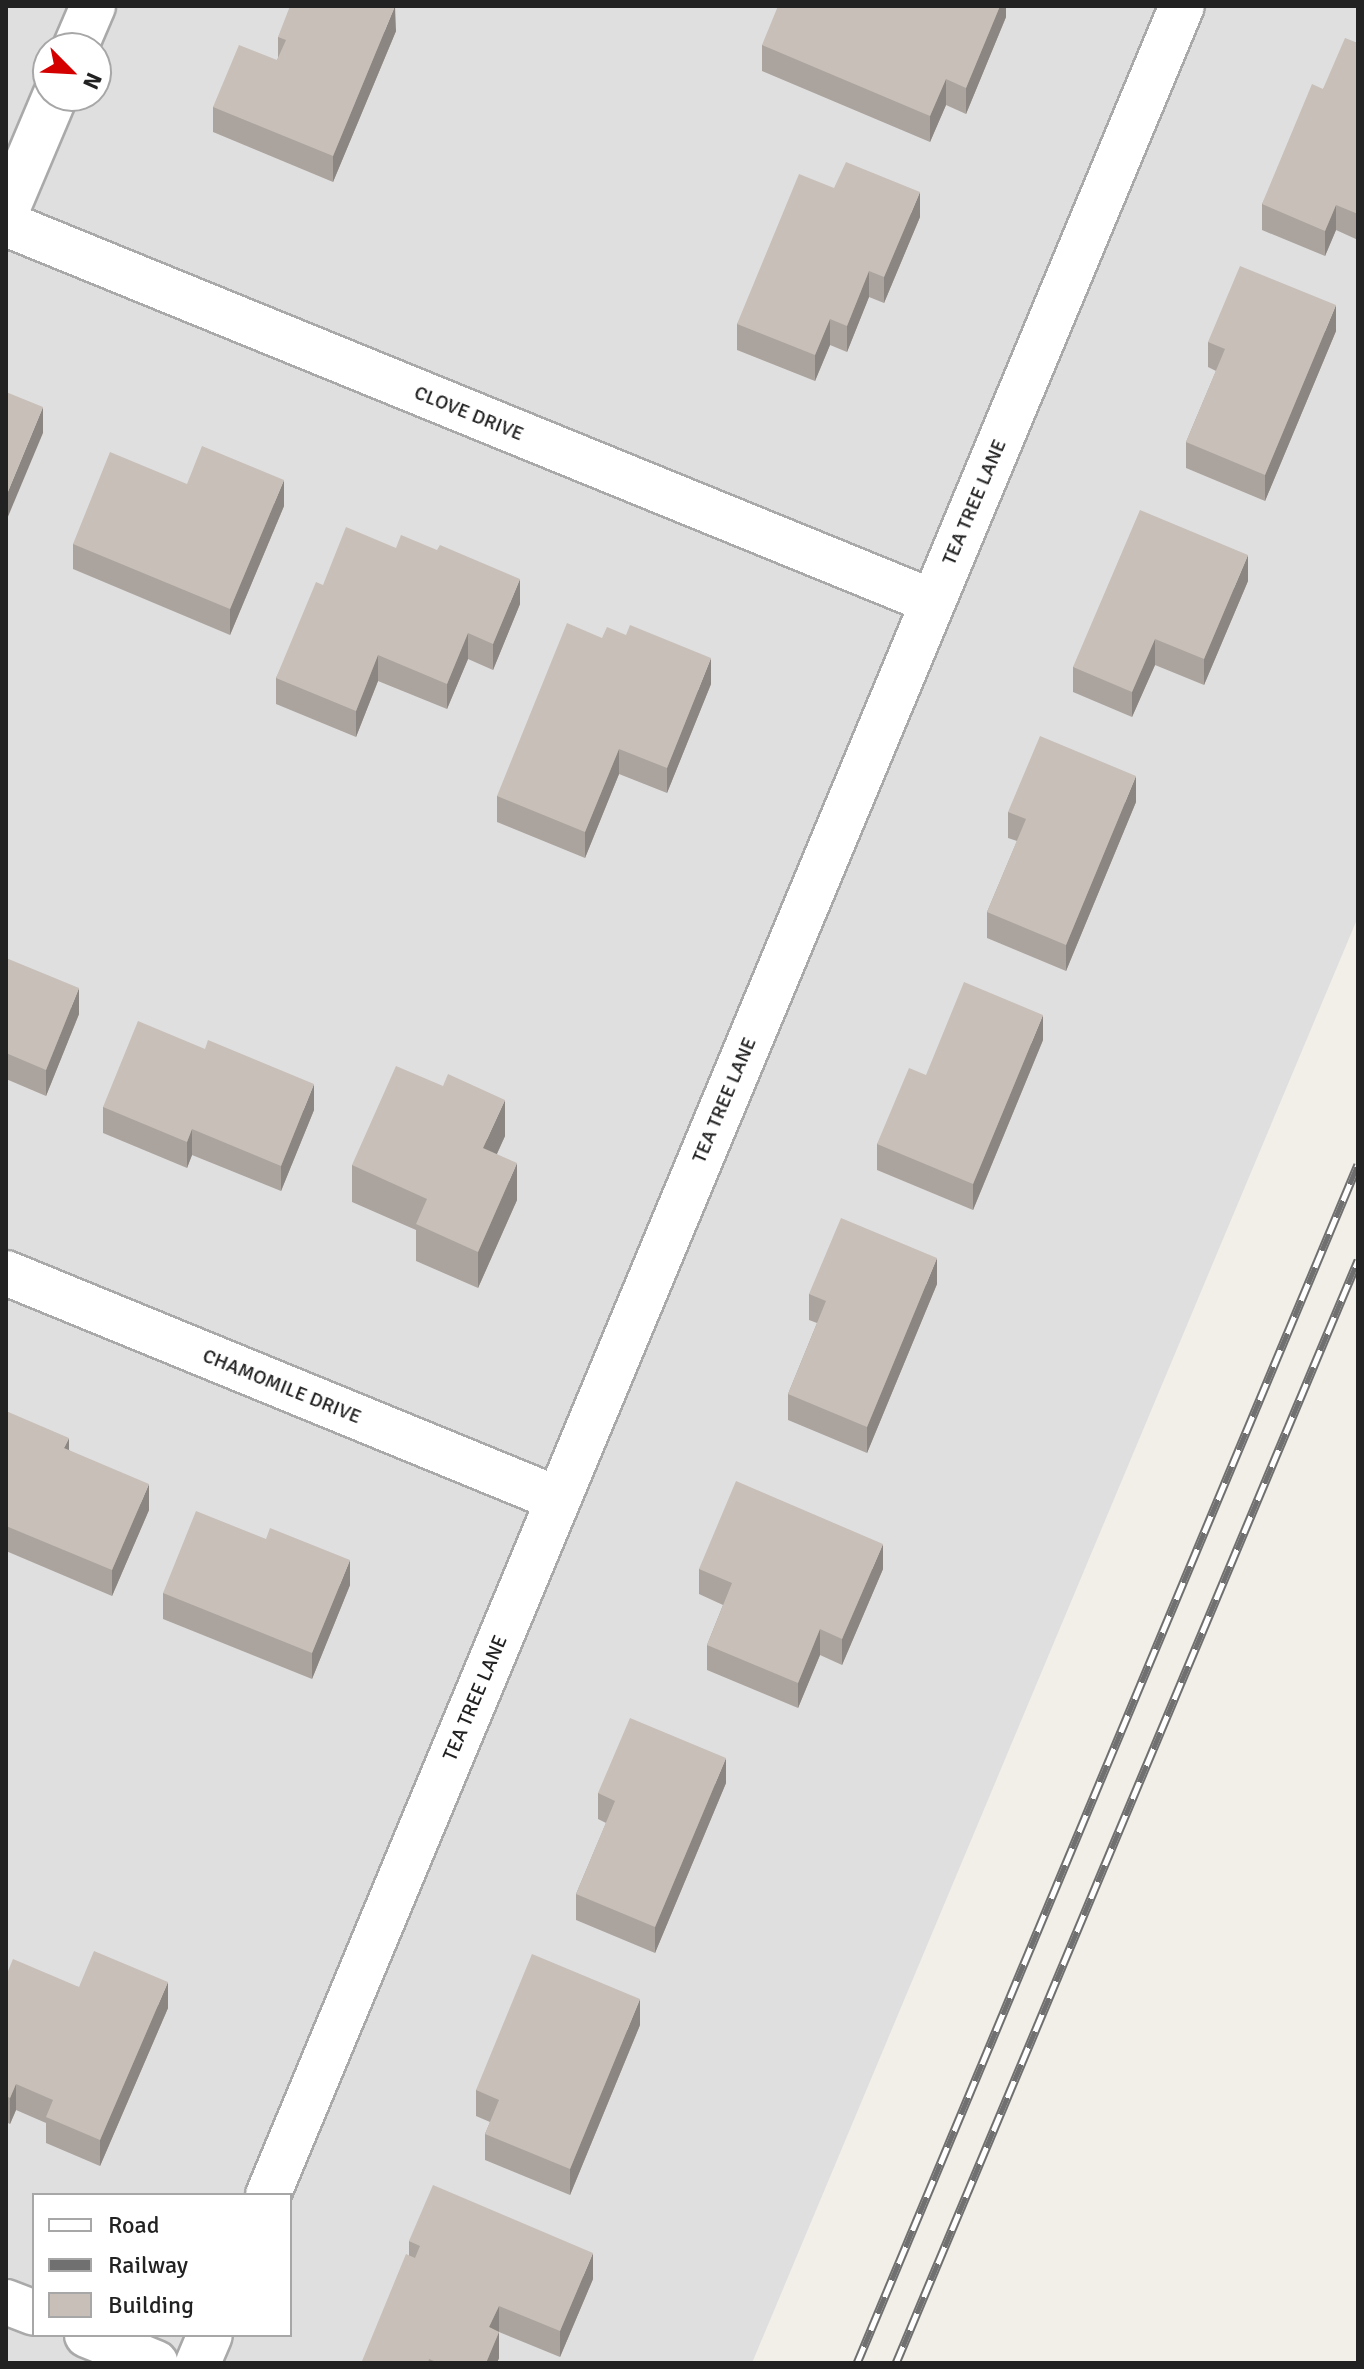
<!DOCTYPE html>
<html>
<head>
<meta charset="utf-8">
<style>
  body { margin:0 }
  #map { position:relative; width:1364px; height:2369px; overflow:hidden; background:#f2efe9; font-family:Signika,sans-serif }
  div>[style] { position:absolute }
  .residential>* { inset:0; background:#e0dfdf }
  .roads { filter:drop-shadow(2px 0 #a9a9a9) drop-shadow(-2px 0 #a9a9a9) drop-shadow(0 2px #a9a9a9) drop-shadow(0 -2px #a9a9a9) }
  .minor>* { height:44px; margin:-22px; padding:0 22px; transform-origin:22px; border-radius:22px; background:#fff }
  .rail>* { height:9px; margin-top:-4.5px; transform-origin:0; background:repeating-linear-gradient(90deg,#fff 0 18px,#707070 0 36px); box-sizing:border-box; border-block:2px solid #707070 }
  .wall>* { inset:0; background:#aba49e }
  .shaded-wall>* { inset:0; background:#8b8681 }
  .building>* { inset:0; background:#c7bfb8 }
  span { translate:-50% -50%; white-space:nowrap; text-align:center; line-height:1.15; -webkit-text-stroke:6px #fff; paint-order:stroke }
  .street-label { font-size:20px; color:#222 }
  .frame { position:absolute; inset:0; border:8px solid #222; pointer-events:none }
  .legend { position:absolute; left:32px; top:2193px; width:260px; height:144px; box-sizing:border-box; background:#fff; border:2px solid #a7a7a7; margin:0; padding:10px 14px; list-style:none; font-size:24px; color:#222 }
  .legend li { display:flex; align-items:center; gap:16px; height:40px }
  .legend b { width:40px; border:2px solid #a7a7a7 }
  .north { position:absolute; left:32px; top:32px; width:80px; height:80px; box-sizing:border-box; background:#fff; border:2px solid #a7a7a7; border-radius:50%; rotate:114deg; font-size:22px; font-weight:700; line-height:32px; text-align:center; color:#222 }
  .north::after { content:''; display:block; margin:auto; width:28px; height:36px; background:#d40000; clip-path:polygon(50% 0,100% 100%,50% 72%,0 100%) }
</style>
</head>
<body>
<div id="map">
  <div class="residential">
    <i style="clip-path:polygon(evenodd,6px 6px,1358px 6px,1358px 917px,752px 2363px,6px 2363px,6px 6px,48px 48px,96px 48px,96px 96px,48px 96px,48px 48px,6px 6px,34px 2195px,290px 2195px,290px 2335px,34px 2335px,34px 2195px)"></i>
  </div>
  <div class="roads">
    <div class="minor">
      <i style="left:75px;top:48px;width:46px;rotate:-66.8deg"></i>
      <i style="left:6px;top:212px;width:126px;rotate:-67.1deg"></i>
      <i style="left:6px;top:224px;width:1001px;rotate:22.18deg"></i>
      <i style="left:6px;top:1273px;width:596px;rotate:22.27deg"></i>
      <i style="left:268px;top:2195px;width:2372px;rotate:-67.34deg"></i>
      <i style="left:6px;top:2302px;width:30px;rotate:21deg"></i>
      <i style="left:87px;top:2335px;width:74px;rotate:22.1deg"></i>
      <i style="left:198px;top:2363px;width:30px;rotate:-67deg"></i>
    </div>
  </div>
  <div class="rail">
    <i style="left:857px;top:2363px;width:1299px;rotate:-67.32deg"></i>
    <i style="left:896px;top:2363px;width:1196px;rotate:-67.27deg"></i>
  </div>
  <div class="wall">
    <i style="clip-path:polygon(1006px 6px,1006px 17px,966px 114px,946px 105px,930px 142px,762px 71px,762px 45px)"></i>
    <i style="clip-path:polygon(396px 31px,333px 182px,213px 132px,213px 107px,277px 60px,278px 58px,278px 37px)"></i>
    <i style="clip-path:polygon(1358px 43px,1358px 240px,1336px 230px,1325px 256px,1262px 230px,1262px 204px,1323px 89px)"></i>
    <i style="clip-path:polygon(834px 188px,920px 217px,884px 303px,869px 297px,847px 352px,830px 345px,815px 381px,737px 350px,737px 324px)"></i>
    <i style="clip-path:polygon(1336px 331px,1265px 501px,1186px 468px,1186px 442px,1216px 371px,1208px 367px,1208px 342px)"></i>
    <i style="clip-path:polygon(187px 484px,284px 506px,230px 635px,73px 569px,73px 544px)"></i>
    <i style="clip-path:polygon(1248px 581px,1204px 685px,1155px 665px,1132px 717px,1073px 692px,1073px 667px)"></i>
    <i style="clip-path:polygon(323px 585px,520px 604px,493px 670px,468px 659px,447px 709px,378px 681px,356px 737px,276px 704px,276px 678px)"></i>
    <i style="clip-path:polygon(711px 684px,667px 793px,619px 774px,585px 858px,497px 822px,497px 796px)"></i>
    <i style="clip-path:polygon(1136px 802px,1066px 971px,987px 938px,987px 912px,1017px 841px,1008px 838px,1008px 812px)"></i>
    <i style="clip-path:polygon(6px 958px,79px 1014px,46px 1096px,6px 1079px)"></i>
    <i style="clip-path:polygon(1043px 1040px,973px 1210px,877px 1170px,877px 1144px,926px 1075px)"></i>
    <i style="clip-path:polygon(103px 1107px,314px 1110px,281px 1191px,192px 1155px,187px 1168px,103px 1133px)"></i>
    <i style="clip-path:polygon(505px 1136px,497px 1154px,517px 1200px,478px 1288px,416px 1261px,416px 1230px,352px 1202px,352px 1165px)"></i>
    <i style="clip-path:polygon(937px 1284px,867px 1453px,788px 1420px,788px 1394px,817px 1323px,809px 1320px,809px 1294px)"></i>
    <i style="clip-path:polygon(6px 1411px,69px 1450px,149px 1510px,112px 1596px,6px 1551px)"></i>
    <i style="clip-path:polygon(699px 1569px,883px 1569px,842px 1665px,820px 1655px,798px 1708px,707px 1670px,707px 1645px,723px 1605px,699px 1594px)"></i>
    <i style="clip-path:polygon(350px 1585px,312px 1679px,163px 1619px,163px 1593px)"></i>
    <i style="clip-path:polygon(726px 1783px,655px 1953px,576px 1920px,576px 1894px,606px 1823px,598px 1819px,598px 1793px)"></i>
    <i style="clip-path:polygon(6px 1976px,79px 1987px,168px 2008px,100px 2166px,46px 2143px,46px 2123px,16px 2110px,10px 2124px,6px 2122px)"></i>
    <i style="clip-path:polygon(640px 2025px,570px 2195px,485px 2160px,485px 2134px,490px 2122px,476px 2116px,476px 2090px)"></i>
    <i style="clip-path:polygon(409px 2241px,593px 2279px,560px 2357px,499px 2332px,499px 2358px,497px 2363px,362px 2363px,409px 2256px)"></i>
  </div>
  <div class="shaded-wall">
    <i style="clip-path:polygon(395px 6px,396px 31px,333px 182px,333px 156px)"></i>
    <i style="clip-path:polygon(1000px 6px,1006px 6px,1006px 17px,966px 114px,966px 88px)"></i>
    <i style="clip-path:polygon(946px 79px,946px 105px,930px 142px,930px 116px)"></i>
    <i style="clip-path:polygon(920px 192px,920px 217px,884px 303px,884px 277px)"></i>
    <i style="clip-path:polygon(1336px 205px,1336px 230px,1325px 256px,1325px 231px)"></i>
    <i style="clip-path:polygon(869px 271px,869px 297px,847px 352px,847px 326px)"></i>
    <i style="clip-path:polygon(1336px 305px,1336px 331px,1265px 501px,1265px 475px)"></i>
    <i style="clip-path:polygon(830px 319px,830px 345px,815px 381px,815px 355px)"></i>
    <i style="clip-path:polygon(43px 407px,43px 433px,7px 519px,7px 494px)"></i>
    <i style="clip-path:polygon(284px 480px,284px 506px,230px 635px,230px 609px)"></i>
    <i style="clip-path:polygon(1248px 555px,1248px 581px,1204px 685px,1204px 659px)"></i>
    <i style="clip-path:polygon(520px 579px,520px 604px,493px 670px,493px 644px)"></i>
    <i style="clip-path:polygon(468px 633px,468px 659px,447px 709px,447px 684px)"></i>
    <i style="clip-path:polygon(1155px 639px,1155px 665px,1132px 717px,1132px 692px)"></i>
    <i style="clip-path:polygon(378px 655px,378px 681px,356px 737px,356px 711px)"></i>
    <i style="clip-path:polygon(711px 658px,711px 684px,667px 793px,667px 768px)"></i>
    <i style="clip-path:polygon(619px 749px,619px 774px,585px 858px,585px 832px)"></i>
    <i style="clip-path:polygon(1136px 776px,1136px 802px,1066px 971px,1066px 945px)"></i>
    <i style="clip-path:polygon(79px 988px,79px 1014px,46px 1096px,46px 1070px)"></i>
    <i style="clip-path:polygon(1043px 1015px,1043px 1040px,973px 1210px,973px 1184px)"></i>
    <i style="clip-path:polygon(314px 1084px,314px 1110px,281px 1191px,281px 1166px)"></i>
    <i style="clip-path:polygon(505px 1100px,505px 1136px,483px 1184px,483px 1148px)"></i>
    <i style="clip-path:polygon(192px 1129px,192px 1155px,187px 1168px,187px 1142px)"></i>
    <i style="clip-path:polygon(517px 1163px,517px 1200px,478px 1288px,478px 1252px)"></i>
    <i style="clip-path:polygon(937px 1258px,937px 1284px,867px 1453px,867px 1427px)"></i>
    <i style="clip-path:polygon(69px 1438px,69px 1463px,64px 1448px)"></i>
    <i style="clip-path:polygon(149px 1484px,149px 1510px,112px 1596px,112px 1570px)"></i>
    <i style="clip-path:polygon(883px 1544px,883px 1569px,842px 1665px,842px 1639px)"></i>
    <i style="clip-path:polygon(350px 1560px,350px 1585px,312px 1679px,312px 1653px)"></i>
    <i style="clip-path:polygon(820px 1629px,820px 1655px,798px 1708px,798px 1683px)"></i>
    <i style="clip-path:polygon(726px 1758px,726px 1783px,655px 1953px,655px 1927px)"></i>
    <i style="clip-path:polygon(168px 1982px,168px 2008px,100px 2166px,100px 2140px)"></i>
    <i style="clip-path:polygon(640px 1999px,640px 2025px,570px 2195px,570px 2169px)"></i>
    <i style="clip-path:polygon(16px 2084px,16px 2110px,10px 2124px,10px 2098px)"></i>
    <i style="clip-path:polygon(593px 2253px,593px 2279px,560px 2357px,560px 2331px)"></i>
    <i style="clip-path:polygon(499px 2306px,499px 2332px,489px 2327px)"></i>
    <i style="clip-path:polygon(499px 2332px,499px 2358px,497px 2363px,486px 2363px)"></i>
  </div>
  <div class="building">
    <i style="clip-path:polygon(290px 6px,395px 6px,333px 156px,213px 107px,239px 45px,277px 60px,286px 40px,278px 37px)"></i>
    <i style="clip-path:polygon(778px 6px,1000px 6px,966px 88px,946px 79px,930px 116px,762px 45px)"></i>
    <i style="clip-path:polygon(1345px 38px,1358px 43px,1358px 214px,1336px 205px,1325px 231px,1262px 204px,1312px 84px,1323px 89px)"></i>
    <i style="clip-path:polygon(846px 162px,920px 192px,884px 277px,869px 271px,847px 326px,830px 319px,815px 355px,737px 324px,799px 174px,834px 188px)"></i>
    <i style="clip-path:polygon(1240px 266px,1336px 305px,1265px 475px,1186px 442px,1225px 349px,1208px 342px)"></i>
    <i style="clip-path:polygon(6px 392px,43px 407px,7px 494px,6px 493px)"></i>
    <i style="clip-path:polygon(202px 446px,284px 480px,230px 609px,73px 544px,110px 452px,187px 484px)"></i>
    <i style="clip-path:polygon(1140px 510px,1248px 555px,1204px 659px,1155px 639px,1132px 692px,1073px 667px)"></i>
    <i style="clip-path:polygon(346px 527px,396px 548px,401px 535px,437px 550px,440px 545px,520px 579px,493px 644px,468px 633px,447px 684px,378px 655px,356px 711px,276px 678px,316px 582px,323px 585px)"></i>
    <i style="clip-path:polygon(567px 623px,602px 638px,607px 627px,626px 635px,630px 625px,711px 658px,667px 768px,619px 749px,585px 832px,497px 796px)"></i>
    <i style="clip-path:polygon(1040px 736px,1136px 776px,1066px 945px,987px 912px,1026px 819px,1008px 812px)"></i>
    <i style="clip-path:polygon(6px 958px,79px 988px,46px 1070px,6px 1053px)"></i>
    <i style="clip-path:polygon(964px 982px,1043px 1015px,973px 1184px,877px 1144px,909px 1068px,926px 1075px)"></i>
    <i style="clip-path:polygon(138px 1021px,205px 1049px,208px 1040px,314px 1084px,281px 1166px,192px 1129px,187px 1142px,103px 1107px)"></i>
    <i style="clip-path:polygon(396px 1066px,443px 1086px,448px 1074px,505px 1100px,483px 1148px,517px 1163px,478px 1252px,416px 1224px,427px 1199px,352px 1165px)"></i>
    <i style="clip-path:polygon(841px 1218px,937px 1258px,867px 1427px,788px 1394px,826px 1301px,809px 1294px)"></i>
    <i style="clip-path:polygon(6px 1411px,69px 1438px,64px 1448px,149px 1484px,112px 1570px,6px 1526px)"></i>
    <i style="clip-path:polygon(736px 1481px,883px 1544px,842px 1639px,820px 1629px,798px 1683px,707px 1645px,732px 1583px,699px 1569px)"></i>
    <i style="clip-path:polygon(196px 1511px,266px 1539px,270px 1528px,350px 1560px,312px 1653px,163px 1593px)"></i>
    <i style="clip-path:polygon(630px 1718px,726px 1758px,655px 1927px,576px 1894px,615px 1801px,598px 1793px)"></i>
    <i style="clip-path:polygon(94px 1951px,168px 1982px,100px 2140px,46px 2117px,53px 2100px,16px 2084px,10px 2098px,6px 2096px,6px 1976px,13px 1959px,79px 1987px)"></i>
    <i style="clip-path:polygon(532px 1954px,640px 1999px,570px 2169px,485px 2134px,499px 2100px,476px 2090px)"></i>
    <i style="clip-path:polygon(433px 2185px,593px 2253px,560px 2331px,499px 2306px,489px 2327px,499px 2332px,486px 2363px,439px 2363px,429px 2359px,428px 2363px,367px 2363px,362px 2361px,406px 2254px,415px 2258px,420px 2246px,409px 2241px)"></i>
  </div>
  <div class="street-label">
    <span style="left:469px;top:413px;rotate:22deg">CLOVE DRIVE</span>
    <span style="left:974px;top:502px;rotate:-67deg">TEA TREE LANE</span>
    <span style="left:724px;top:1100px;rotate:-67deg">TEA TREE LANE</span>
    <span style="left:282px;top:1386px;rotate:22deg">CHAMOMILE DRIVE</span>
    <span style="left:475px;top:1698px;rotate:-67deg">TEA TREE LANE</span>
  </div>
  <div class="frame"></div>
  <ul class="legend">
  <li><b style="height:10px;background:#fff"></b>Road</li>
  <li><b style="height:10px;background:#707070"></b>Railway</li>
  <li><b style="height:22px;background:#c7bfb8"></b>Building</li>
  </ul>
  <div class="north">N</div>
</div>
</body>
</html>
